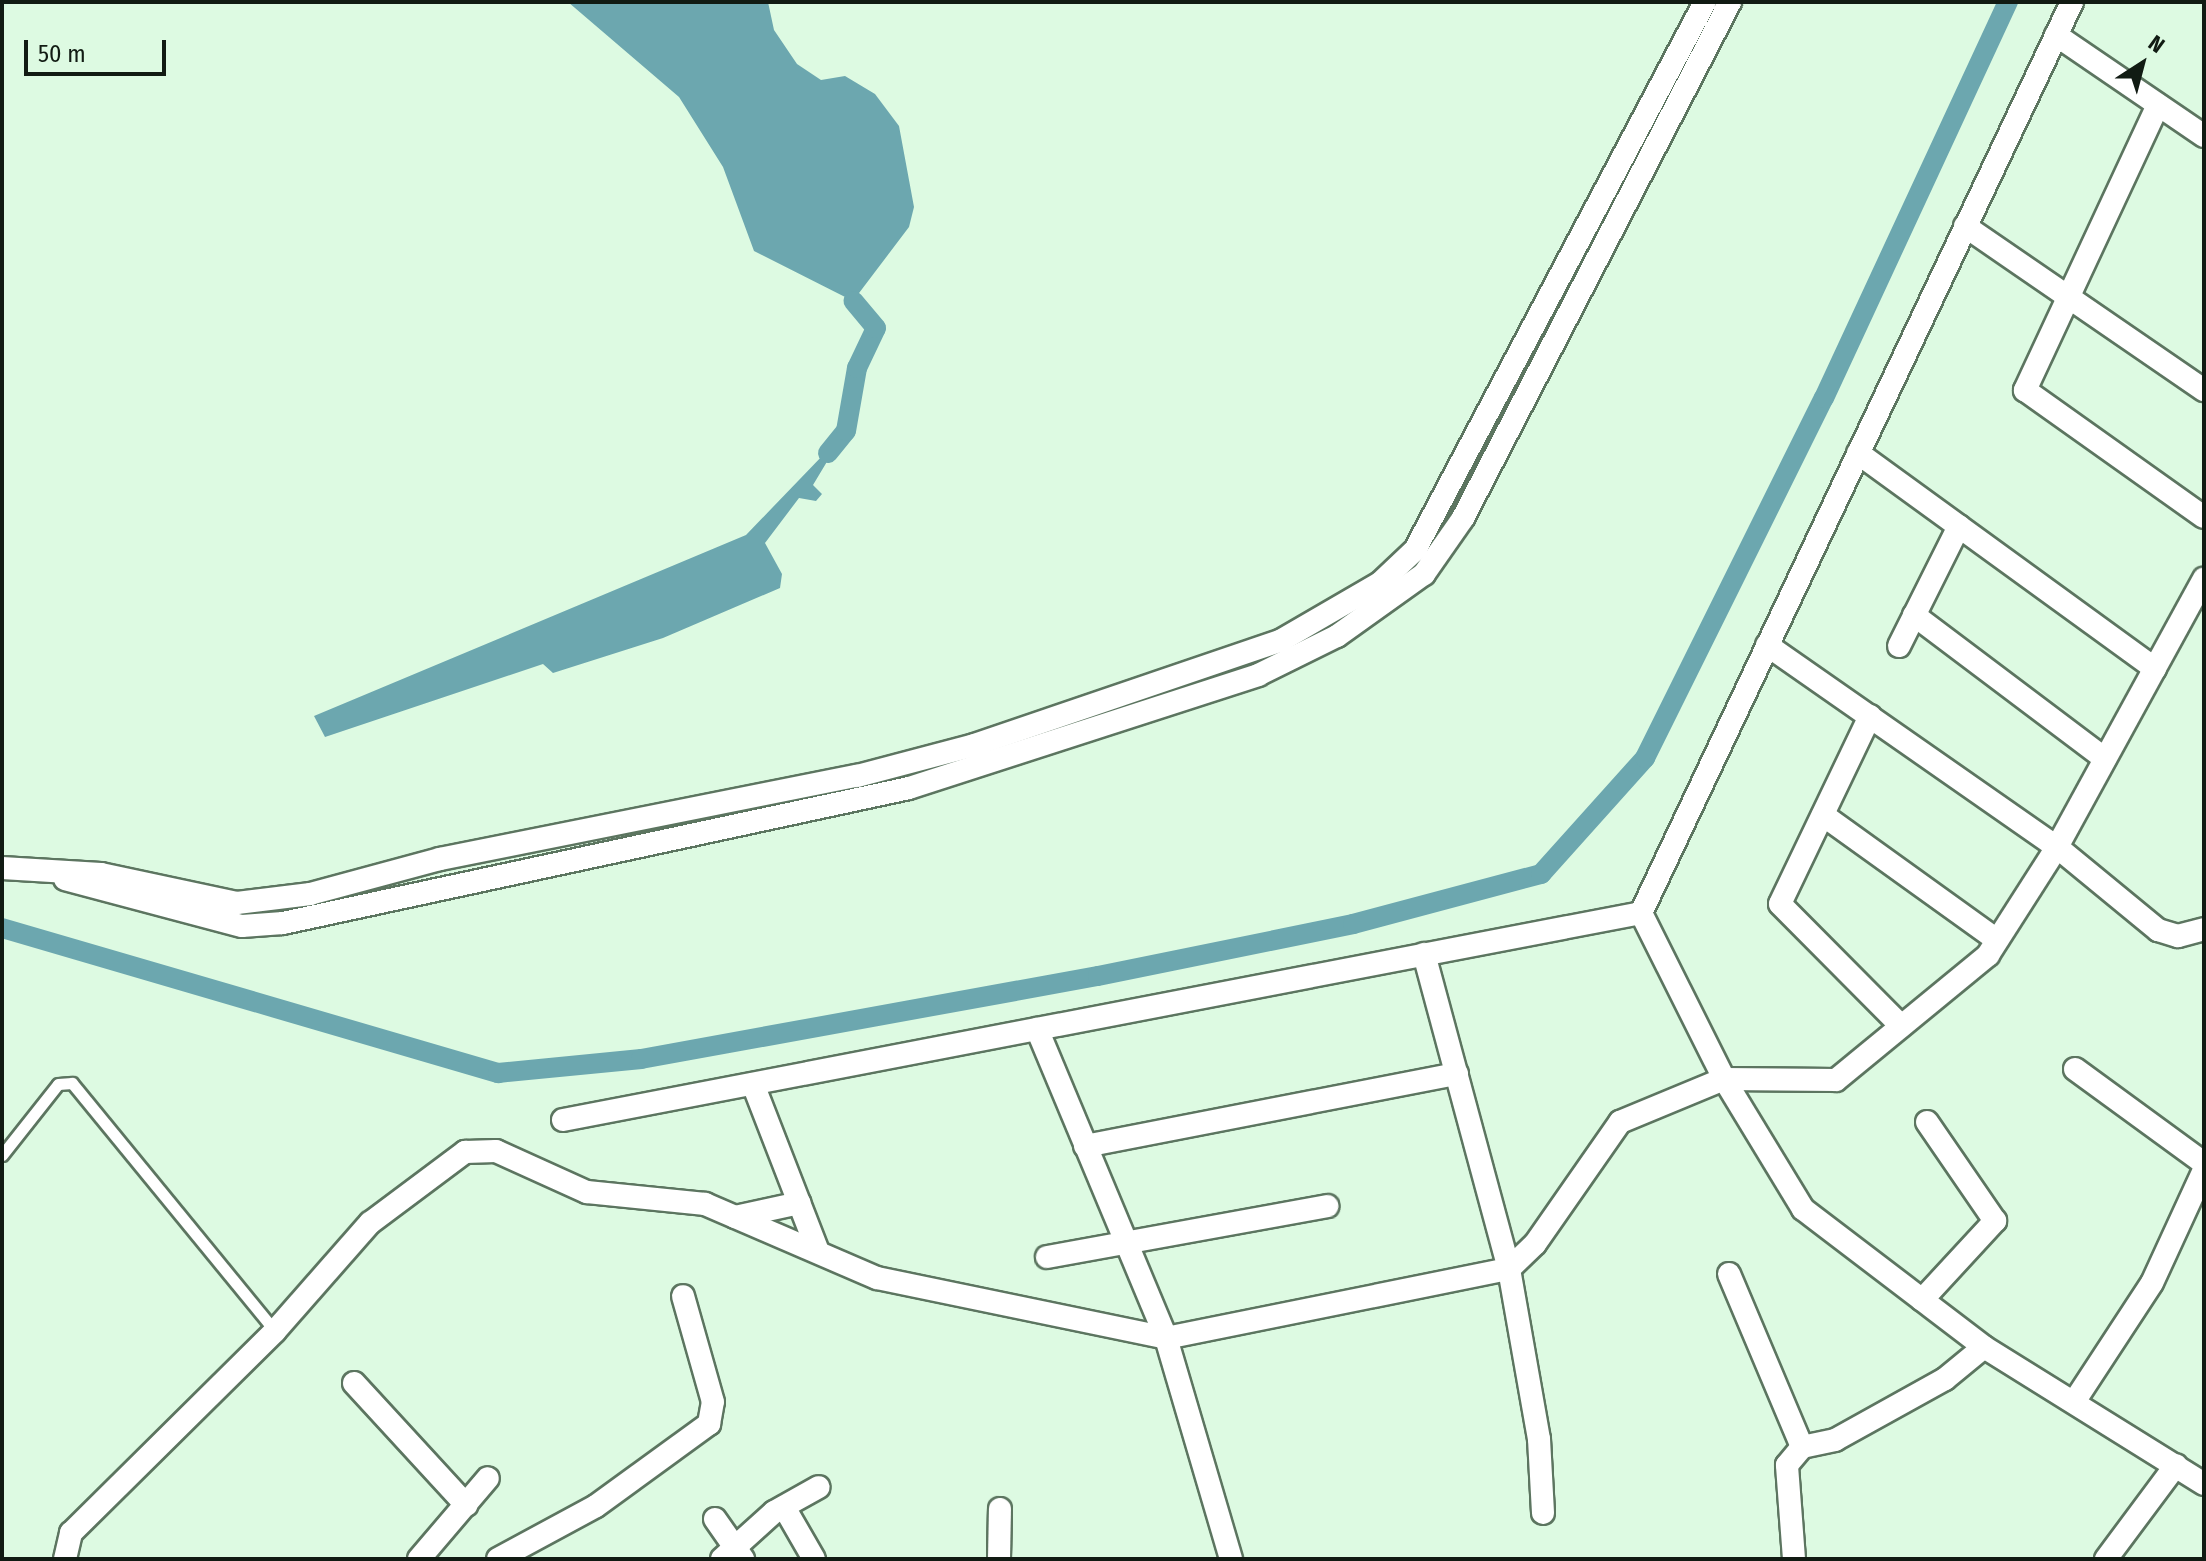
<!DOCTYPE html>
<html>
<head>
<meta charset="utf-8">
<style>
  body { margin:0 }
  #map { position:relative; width:2206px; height:1561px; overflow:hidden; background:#ddfae2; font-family:"Fira Sans Condensed",sans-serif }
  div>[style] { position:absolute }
  .water>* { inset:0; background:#6ca7af }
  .canal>* { height:20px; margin:-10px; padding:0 10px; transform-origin:10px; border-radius:10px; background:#6ca7af }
  .roads { filter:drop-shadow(2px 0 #5c7560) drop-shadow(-2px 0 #5c7560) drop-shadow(0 2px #5c7560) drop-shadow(0 -2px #5c7560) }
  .lane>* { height:11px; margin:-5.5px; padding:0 5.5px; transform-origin:5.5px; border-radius:5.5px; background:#fff }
  .street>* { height:22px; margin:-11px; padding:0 11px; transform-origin:11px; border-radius:11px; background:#fff }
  span { translate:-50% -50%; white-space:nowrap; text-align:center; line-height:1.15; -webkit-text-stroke:8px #ddfae2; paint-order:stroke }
  .frame { position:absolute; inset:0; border:4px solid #111b13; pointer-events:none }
  .north { position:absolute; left:2102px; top:24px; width:80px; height:80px; -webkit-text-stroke:6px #ddfae2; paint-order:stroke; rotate:36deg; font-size:22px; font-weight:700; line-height:32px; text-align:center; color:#111b13 }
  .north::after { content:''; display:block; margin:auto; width:28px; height:36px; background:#111b13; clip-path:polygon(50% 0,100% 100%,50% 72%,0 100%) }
  .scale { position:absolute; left:24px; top:40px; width:142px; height:36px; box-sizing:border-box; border:4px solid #111b13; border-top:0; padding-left:10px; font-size:24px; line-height:28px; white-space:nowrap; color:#111b13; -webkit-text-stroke:6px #ddfae2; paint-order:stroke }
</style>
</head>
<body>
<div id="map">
  <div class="water">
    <i style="clip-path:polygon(568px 2px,768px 2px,774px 30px,797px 64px,821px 80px,845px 76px,875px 94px,899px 126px,914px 207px,909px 227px,853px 301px,754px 251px,723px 167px,679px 97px)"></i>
    <i style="clip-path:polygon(825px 453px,831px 455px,813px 485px,822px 494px,816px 501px,799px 498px,765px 543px,782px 574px,780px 588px,663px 638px,553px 673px,543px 664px,325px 737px,314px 716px,746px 535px)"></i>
  </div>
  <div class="canal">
    <i style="left:828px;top:453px;width:28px;rotate:-51deg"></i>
    <i style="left:846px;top:431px;width:64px;rotate:-80.1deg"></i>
    <i style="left:857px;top:368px;width:44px;rotate:-64.6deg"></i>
    <i style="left:876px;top:328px;width:35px;rotate:-130deg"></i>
    <i style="left:2px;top:928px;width:517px;rotate:16.3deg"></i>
    <i style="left:498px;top:1073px;width:144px;rotate:-5.6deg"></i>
    <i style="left:641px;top:1059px;width:464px;rotate:-10.3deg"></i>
    <i style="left:1098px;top:976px;width:260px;rotate:-11.5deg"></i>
    <i style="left:1353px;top:924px;width:195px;rotate:-14.9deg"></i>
    <i style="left:1541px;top:874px;width:156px;rotate:-48.1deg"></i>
    <i style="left:1645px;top:758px;width:402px;rotate:-63.6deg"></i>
    <i style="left:1824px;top:398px;width:437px;rotate:-65.1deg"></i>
  </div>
  <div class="roads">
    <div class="lane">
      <i style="left:2px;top:1155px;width:90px;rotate:-51.7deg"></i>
      <i style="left:58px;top:1084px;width:14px;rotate:-4deg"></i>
      <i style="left:72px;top:1083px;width:320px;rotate:50.7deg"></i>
    </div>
    <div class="street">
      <i style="left:2056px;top:35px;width:179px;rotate:34.3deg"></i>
      <i style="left:2158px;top:105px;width:315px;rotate:115deg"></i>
      <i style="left:2025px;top:390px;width:219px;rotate:35.4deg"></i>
      <i style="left:1965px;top:226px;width:290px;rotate:34.5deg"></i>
      <i style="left:1858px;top:453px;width:367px;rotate:36deg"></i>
      <i style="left:1914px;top:615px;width:239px;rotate:37deg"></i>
      <i style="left:1767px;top:645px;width:353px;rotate:34.9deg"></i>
      <i style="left:2057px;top:847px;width:131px;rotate:39.4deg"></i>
      <i style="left:2158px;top:930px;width:21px;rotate:17deg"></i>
      <i style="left:2178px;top:936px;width:27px;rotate:-15deg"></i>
      <i style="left:1899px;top:646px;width:134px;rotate:-63.4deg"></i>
      <i style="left:1870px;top:716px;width:208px;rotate:115.6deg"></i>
      <i style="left:1780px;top:904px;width:172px;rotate:45.2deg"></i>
      <i style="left:1823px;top:815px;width:214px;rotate:35.7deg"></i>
      <i style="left:2px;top:868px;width:99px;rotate:3.5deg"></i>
      <i style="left:101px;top:874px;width:139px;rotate:12deg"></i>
      <i style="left:237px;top:903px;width:74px;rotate:-7deg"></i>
      <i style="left:310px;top:894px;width:135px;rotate:-15.1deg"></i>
      <i style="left:440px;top:859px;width:425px;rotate:-11.3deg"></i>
      <i style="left:857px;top:776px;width:121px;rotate:-14.8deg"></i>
      <i style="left:974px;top:745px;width:323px;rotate:-18.8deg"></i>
      <i style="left:1280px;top:641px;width:116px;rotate:-30.1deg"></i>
      <i style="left:1380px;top:583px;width:48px;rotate:-43.3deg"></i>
      <i style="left:1415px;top:550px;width:620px;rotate:-62.11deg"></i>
      <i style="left:65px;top:879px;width:183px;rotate:14.9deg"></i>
      <i style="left:242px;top:926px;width:41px;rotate:-4.2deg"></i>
      <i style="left:283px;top:923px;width:640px;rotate:-12.17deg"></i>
      <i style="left:909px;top:788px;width:367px;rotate:-17.9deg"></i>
      <i style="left:1258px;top:675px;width:88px;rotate:-26.3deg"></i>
      <i style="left:1337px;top:636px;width:107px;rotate:-35.5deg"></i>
      <i style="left:1424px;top:574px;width:68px;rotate:-55.1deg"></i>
      <i style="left:1463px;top:518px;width:581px;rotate:-62.64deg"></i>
      <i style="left:1641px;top:913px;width:186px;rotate:63.4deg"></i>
      <i style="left:1724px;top:1079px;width:152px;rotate:58.7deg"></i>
      <i style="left:1803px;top:1209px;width:228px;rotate:37.3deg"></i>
      <i style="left:1984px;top:1347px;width:259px;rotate:31.9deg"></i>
      <i style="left:1424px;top:954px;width:326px;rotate:74.9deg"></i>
      <i style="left:1509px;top:1269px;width:173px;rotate:80deg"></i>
      <i style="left:1539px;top:1439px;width:74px;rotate:86.9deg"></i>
      <i style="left:1037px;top:1029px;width:335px;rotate:67.3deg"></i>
      <i style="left:1166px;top:1338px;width:230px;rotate:73.6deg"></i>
      <i style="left:2075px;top:1069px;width:160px;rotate:36.1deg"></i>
      <i style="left:753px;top:1084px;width:180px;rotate:68.8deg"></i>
      <i style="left:563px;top:1120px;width:1098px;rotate:-10.87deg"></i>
      <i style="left:1641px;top:913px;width:1008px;rotate:-64.68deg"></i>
      <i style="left:1085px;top:1146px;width:379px;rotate:-11deg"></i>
      <i style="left:735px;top:1217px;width:66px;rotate:-12.3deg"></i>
      <i style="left:1047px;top:1257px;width:285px;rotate:-10.3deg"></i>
      <i style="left:1729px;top:1274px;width:188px;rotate:67.1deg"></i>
      <i style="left:1922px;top:1300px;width:108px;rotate:-47.3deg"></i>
      <i style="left:1995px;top:1221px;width:120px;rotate:-124.5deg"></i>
      <i style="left:354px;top:1383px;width:166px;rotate:47.4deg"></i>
      <i style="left:2074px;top:1402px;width:142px;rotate:-56.8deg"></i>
      <i style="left:2152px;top:1283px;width:124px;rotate:-65.3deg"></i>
      <i style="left:784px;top:1507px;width:60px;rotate:60deg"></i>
      <i style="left:715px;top:1519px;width:49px;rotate:55deg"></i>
      <i style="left:65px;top:1559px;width:27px;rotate:-77deg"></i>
      <i style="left:71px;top:1533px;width:287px;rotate:-44.7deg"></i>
      <i style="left:275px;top:1331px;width:144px;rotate:-48.7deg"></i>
      <i style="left:370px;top:1223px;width:119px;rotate:-36.8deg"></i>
      <i style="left:465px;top:1152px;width:31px;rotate:-2deg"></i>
      <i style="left:496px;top:1151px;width:100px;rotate:24.3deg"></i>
      <i style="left:587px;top:1192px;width:119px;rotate:5.8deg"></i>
      <i style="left:705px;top:1204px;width:187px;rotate:23.3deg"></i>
      <i style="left:877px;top:1278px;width:295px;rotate:11.7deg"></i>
      <i style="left:1166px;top:1338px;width:350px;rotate:-11.4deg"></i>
      <i style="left:1509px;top:1269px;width:36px;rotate:-44deg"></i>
      <i style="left:1535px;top:1244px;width:149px;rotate:-55.1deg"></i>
      <i style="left:1620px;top:1122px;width:113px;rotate:-22.5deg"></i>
      <i style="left:1724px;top:1079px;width:112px;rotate:0.5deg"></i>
      <i style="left:1836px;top:1080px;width:197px;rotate:-39.4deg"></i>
      <i style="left:1988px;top:955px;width:128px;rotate:-57.4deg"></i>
      <i style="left:2057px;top:847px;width:306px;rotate:-61.3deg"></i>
      <i style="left:419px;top:1559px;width:106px;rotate:-49.6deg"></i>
      <i style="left:498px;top:1559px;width:111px;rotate:-28.4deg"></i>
      <i style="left:596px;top:1506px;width:140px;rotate:-36deg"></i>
      <i style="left:709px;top:1424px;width:22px;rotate:-80deg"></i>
      <i style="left:713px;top:1402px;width:110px;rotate:-105.8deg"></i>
      <i style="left:722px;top:1559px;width:70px;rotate:-42.1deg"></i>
      <i style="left:774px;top:1512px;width:51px;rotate:-29.1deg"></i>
      <i style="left:999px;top:1559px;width:50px;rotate:-88.9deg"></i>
      <i style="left:1794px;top:1559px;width:94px;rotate:-94.3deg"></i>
      <i style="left:1787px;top:1465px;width:23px;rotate:-50deg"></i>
      <i style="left:1802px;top:1447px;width:34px;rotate:-12deg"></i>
      <i style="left:1835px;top:1440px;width:126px;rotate:-29deg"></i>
      <i style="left:1945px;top:1379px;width:50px;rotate:-39.4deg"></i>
      <i style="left:2106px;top:1559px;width:117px;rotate:-53.3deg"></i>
    </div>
  </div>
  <div class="frame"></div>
  <div class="north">N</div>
  <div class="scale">50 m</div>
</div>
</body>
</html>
